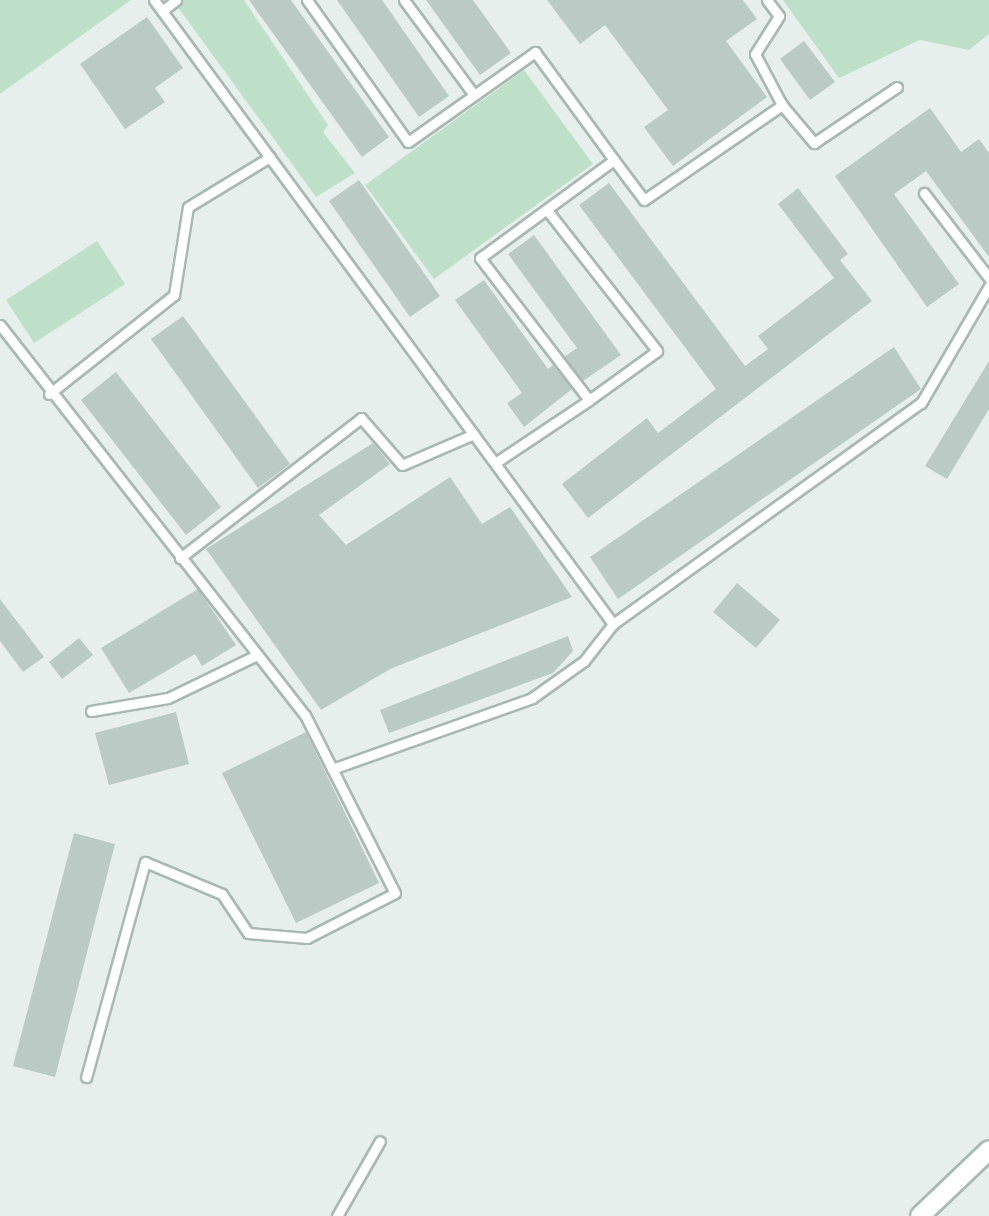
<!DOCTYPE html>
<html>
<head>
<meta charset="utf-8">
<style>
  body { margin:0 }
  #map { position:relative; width:989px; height:1216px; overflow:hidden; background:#e6efeb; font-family:Rubik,sans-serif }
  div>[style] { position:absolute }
  .green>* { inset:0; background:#bfe0c8 }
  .building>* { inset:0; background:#bbcac4 }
  .roads { filter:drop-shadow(2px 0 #a8b8b2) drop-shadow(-2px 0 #a8b8b2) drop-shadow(0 2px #a8b8b2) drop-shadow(0 -2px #a8b8b2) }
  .service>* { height:9px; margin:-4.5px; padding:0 4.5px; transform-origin:4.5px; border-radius:4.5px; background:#fff }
  .minor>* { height:18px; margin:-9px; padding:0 9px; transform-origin:9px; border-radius:9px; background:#fff }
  span { translate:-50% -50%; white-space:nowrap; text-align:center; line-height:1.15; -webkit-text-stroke:4.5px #f7fbf9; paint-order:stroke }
</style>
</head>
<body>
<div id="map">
  <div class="green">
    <i style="clip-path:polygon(0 0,131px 0,0 94px)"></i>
    <i style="clip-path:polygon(184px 0,244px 0,328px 125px,323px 132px,355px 173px,316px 197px,177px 6px)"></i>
    <i style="clip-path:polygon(783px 0,989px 0,989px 34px,969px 50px,920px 40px,839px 78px)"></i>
    <i style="clip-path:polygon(524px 70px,593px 164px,434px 279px,365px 185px)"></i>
    <i style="clip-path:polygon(97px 241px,125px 284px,34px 343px,6px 300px)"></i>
  </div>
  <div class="building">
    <i style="clip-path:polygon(249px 0,291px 0,389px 137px,362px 157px)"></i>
    <i style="clip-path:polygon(337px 0,382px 0,449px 96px,419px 117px)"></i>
    <i style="clip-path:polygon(426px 0,473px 0,511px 53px,480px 75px)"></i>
    <i style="clip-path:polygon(547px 0,743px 0,757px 19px,726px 41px,767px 97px,673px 166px,644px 127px,668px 110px,605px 25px,580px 44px)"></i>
    <i style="clip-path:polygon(147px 17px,183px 68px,155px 88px,165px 102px,125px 129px,80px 64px)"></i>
    <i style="clip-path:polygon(804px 41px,835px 82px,810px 100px,780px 59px)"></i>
    <i style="clip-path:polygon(930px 108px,961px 152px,979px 139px,989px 153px,989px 257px,926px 171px,894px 194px,959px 284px,927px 307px,835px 176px)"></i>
    <i style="clip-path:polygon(359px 180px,440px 296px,410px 317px,329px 201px)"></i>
    <i style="clip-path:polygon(609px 183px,745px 366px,768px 349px,758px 336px,834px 278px,778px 204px,798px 188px,848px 254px,840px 260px,872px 301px,588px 518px,562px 484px,647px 418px,658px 433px,716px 389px,579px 205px)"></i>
    <i style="clip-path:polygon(534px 235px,621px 355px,583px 381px,564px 357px,577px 348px,508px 254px)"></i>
    <i style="clip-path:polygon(484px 280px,548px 369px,553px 365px,572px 389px,524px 427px,507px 403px,522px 393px,455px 300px)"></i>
    <i style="clip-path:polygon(183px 316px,290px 464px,258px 488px,151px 339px)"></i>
    <i style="clip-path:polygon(894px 347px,921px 389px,618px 599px,590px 557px)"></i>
    <i style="clip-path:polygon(989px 361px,989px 409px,947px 479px,925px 466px)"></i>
    <i style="clip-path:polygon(116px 372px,221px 507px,186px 535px,81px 400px)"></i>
    <i style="clip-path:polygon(373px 443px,390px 464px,319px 515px,346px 545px,450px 477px,482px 524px,510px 507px,572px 597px,390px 669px,321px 710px,206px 549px)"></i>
    <i style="clip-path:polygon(737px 583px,780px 620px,756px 648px,713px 612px)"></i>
    <i style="clip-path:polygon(198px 589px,236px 645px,202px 666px,195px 654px,129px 693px,101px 648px)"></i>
    <i style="clip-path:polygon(0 599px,44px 657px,23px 672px,0 641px)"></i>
    <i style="clip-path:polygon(568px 636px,573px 651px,553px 673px,389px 733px,380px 710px)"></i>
    <i style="clip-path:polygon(79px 638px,93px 655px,62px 679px,49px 662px)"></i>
    <i style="clip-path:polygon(176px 712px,189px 764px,109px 785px,95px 733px)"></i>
    <i style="clip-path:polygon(306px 732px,379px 883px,296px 923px,222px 773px)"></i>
    <i style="clip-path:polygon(74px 833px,115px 844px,55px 1077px,13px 1066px)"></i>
  </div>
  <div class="roads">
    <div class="service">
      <i style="left:154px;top:0;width:775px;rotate:53.66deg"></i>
      <i style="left:307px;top:0;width:174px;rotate:54.6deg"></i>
      <i style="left:408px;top:142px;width:156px;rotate:-35.3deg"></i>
      <i style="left:535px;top:52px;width:134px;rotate:53.8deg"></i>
      <i style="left:404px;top:0;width:118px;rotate:53.6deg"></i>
      <i style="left:767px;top:0;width:20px;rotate:53deg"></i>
      <i style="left:779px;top:16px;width:45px;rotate:122.3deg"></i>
      <i style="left:755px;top:54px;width:58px;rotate:62.1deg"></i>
      <i style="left:782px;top:105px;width:50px;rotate:49.9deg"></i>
      <i style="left:814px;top:143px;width:100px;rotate:-34deg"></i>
      <i style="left:162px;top:11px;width:18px;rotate:-38deg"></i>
      <i style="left:924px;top:193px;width:107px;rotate:52.6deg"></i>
      <i style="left:547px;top:210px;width:179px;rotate:52deg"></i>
      <i style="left:657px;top:351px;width:84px;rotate:144.2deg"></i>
      <i style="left:0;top:325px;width:495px;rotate:52deg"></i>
      <i style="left:305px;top:715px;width:199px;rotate:63.2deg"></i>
      <i style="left:395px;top:893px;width:99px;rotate:152.9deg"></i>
      <i style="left:307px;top:938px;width:59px;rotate:-175.2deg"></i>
      <i style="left:248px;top:933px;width:47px;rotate:-123.7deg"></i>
      <i style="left:222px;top:894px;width:83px;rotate:-157.4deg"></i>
      <i style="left:145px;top:862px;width:223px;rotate:105.3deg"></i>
      <i style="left:49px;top:394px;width:159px;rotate:-38.4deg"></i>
      <i style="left:174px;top:295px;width:89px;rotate:-81deg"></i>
      <i style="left:188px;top:207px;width:96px;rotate:-31.4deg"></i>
      <i style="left:495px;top:463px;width:113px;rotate:-33.8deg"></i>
      <i style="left:589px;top:400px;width:179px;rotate:-127.5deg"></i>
      <i style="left:480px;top:258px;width:166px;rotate:-36.2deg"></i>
      <i style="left:614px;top:160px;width:50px;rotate:53.1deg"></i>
      <i style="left:644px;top:200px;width:168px;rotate:-34.5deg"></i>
      <i style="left:180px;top:558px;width:229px;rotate:-37.7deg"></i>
      <i style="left:361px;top:418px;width:62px;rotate:48.9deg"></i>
      <i style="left:402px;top:465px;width:78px;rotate:-23.3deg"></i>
      <i style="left:91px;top:711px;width:78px;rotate:-9.6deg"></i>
      <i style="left:168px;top:698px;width:99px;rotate:-25.8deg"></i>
      <i style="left:332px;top:769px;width:212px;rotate:-19.5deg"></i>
      <i style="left:532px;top:698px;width:64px;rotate:-35.4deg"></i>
      <i style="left:584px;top:661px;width:47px;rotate:-51.9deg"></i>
      <i style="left:613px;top:624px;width:379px;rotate:-35.7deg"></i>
      <i style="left:921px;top:403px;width:135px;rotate:-59.8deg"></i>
      <i style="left:337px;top:1216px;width:86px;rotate:-60.2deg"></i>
    </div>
    <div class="minor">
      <i style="left:920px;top:1216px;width:95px;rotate:-43.7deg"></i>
    </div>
  </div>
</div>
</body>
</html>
